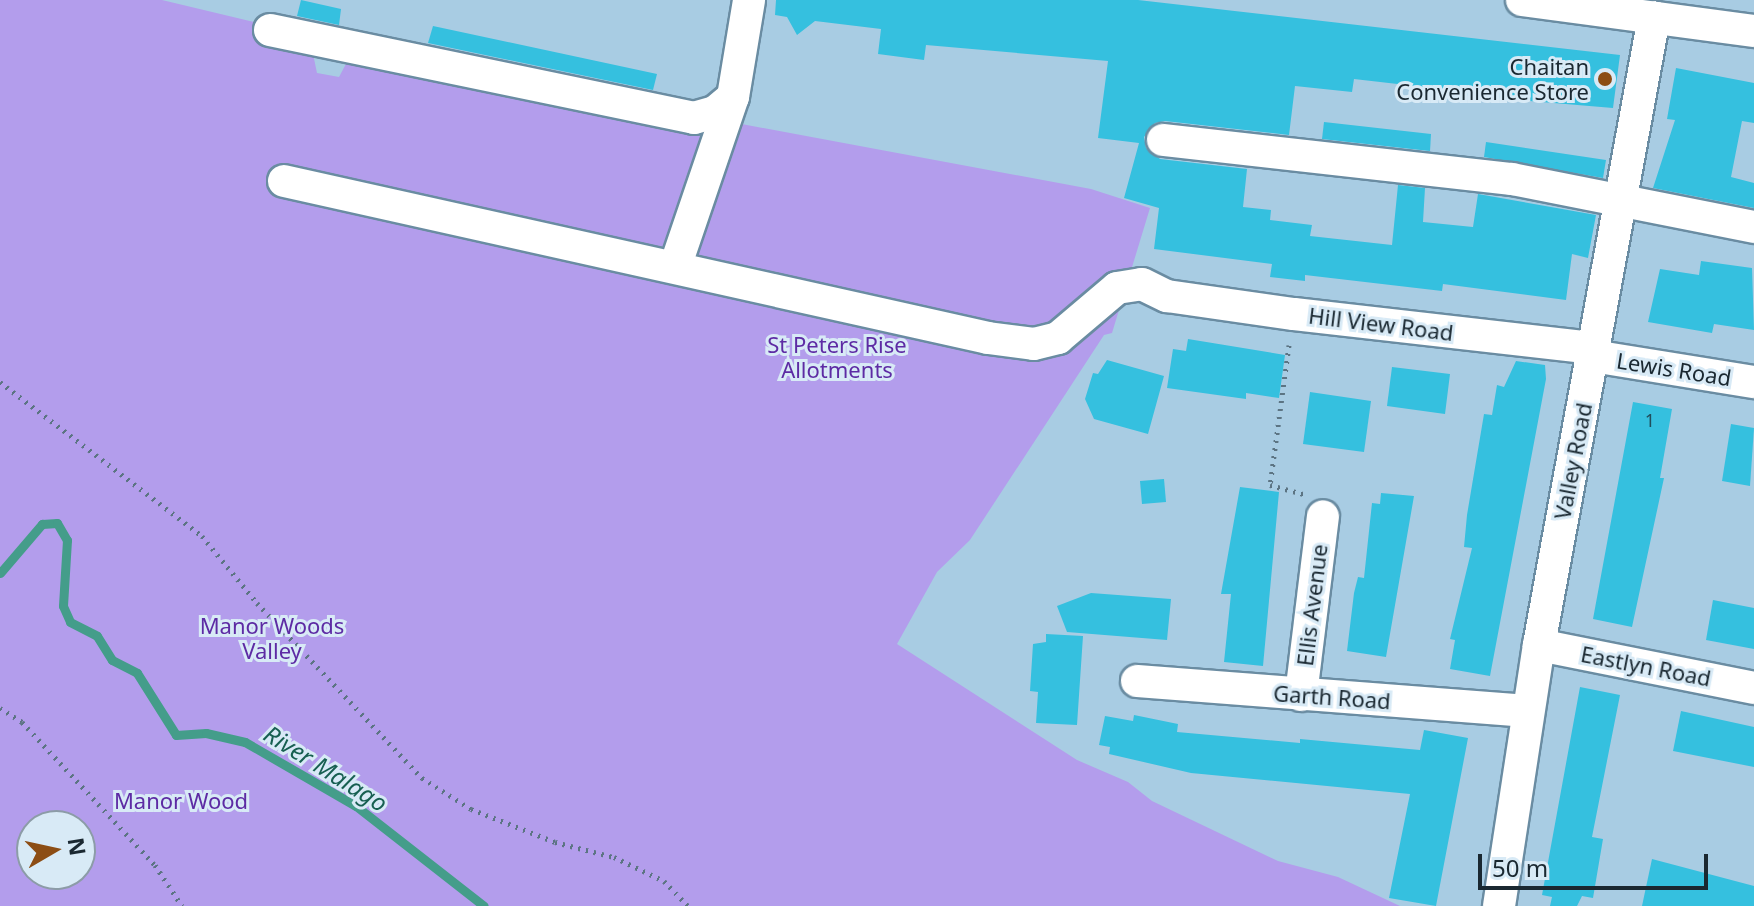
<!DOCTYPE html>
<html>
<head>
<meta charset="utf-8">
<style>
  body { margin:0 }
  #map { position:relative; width:1754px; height:906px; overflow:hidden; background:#a8cce3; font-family:"Noto Sans",sans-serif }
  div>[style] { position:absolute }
  .green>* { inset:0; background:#b39dec }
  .stream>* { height:9px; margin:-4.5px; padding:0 4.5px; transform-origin:4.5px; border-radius:4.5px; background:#449d8a }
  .building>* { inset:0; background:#35c0df }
  .path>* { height:5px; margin-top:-2.5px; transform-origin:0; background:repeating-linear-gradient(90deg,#5c7483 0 2px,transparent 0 8px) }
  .roads { filter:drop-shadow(2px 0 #6a8ca2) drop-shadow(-2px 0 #6a8ca2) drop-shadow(0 2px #6a8ca2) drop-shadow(0 -2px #6a8ca2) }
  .minor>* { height:32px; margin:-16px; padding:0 16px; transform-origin:16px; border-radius:16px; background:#fff }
  .dots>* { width:22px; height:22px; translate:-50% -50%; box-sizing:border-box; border:4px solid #d8eaf6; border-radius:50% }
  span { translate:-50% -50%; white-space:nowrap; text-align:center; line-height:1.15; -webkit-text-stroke:6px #d8eaf6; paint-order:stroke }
  .number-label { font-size:18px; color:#214e5c }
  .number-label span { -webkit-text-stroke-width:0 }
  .poi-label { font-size:22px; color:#1a2831 }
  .right { translate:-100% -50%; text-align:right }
  .street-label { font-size:22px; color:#1a2831 }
  .park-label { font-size:22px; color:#5d2ba4 }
  .water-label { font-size:24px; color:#175f51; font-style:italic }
  .north { position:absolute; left:16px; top:810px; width:80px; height:80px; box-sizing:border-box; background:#d8eaf6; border:2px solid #8c9ca7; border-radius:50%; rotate:81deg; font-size:22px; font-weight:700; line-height:32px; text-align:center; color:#1a2831 }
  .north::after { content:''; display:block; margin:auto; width:28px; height:36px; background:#8c4d14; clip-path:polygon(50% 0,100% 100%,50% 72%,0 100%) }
  .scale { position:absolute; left:1478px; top:854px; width:230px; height:36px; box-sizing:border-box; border:4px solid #1a2831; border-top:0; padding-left:10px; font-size:24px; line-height:28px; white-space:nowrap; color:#1a2831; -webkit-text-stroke:6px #d8eaf6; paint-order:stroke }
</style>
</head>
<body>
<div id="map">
  <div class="green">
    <i style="clip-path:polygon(evenodd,0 0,162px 0,262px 24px,312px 49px,317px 73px,339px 77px,347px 62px,731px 122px,1091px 189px,1150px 208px,1112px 333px,1104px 335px,970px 540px,937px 572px,897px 644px,1077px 760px,1128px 782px,1152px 801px,1278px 861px,1338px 877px,1400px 906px,0 906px,0 0,32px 826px,80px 826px,80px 874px,32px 874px,32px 826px)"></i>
  </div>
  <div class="stream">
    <i style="left:0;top:573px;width:65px;rotate:-49.4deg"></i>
    <i style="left:42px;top:524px;width:15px;rotate:-4deg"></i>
    <i style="left:57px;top:523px;width:20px;rotate:60deg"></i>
    <i style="left:67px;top:540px;width:66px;rotate:93.5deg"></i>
    <i style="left:63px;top:606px;width:17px;rotate:66deg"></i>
    <i style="left:70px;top:622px;width:30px;rotate:27deg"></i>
    <i style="left:97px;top:636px;width:28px;rotate:58deg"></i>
    <i style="left:112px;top:660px;width:28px;rotate:27deg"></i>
    <i style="left:137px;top:673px;width:73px;rotate:57.8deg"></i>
    <i style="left:176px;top:735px;width:30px;rotate:-4deg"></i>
    <i style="left:206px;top:733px;width:40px;rotate:13deg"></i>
    <i style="left:245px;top:742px;width:128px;rotate:30deg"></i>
    <i style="left:356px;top:806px;width:162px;rotate:38deg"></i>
  </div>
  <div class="building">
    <i style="clip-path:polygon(301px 0,341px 9px,339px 25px,297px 16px)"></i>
    <i style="clip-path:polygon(776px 0,1138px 0,1620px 55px,1613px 108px,1414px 91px,1415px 86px,1354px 79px,1352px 92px,1295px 86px,1289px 135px,1165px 121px,1155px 123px,1144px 137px,1146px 148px,1160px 159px,1247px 169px,1243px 207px,1271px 210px,1270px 220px,1312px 225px,1310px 236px,1392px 245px,1398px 185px,1425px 188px,1423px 222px,1473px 227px,1478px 194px,1596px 215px,1588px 258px,1572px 254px,1566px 300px,1443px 284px,1442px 291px,1305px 275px,1305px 281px,1270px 277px,1272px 264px,1154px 249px,1159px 208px,1124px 198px,1139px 143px,1098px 138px,1108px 61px,926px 45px,924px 60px,878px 54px,881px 29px,815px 21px,797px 35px,787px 17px,775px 15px)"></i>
    <i style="clip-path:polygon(433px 26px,657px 74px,653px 90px,428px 43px)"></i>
    <i style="clip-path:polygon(1676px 68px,1754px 83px,1754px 123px,1742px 121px,1731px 177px,1754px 183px,1754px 208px,1653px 188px,1675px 120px,1667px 119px)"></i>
    <i style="clip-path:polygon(1324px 122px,1431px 134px,1430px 151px,1322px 139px)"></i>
    <i style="clip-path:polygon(1486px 142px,1606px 160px,1603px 178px,1484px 157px)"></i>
    <i style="clip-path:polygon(1701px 261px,1752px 268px,1754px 330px,1714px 324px,1712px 333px,1648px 322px,1660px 269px,1699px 275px)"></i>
    <i style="clip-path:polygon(1188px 339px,1285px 355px,1279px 398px,1246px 393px,1246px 399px,1167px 388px,1173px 349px,1186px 351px)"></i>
    <i style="clip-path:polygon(1107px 360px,1164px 376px,1148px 434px,1094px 419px,1085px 399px,1093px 373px,1098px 374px)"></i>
    <i style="clip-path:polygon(1516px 361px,1545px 365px,1546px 379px,1490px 676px,1450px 669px,1455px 640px,1450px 639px,1472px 548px,1464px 547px,1467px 515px,1484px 414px,1492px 415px,1497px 385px,1504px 387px)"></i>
    <i style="clip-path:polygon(1392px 367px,1450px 374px,1445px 414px,1387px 406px)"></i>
    <i style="clip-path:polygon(1310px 392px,1371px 401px,1364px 452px,1303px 444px)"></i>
    <i style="clip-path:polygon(1633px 402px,1672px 409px,1660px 478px,1664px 478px,1632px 627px,1593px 619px)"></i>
    <i style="clip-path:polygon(1731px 424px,1754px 428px,1750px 486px,1722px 481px)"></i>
    <i style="clip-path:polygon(1164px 479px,1166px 502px,1142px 504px,1140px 481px)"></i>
    <i style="clip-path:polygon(1240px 487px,1279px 492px,1263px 666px,1224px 662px,1231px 594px,1221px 594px)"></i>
    <i style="clip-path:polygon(1381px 493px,1414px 496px,1386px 657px,1347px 651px,1354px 593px,1358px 577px,1364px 578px,1372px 503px,1380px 504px)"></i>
    <i style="clip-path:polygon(1091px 593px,1171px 599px,1167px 640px,1067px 632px,1057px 606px)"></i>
    <i style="clip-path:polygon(1713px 600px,1754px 608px,1754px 649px,1706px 640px)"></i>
    <i style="clip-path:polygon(1046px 634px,1083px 636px,1077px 725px,1036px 723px,1038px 692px,1030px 691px,1033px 644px,1046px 642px)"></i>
    <i style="clip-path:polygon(1580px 687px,1620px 695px,1592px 837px,1603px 839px,1593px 898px,1582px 896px,1577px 906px,1550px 906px,1552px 897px,1542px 895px)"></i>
    <i style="clip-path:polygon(1681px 711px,1754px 727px,1754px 767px,1673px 751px)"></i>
    <i style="clip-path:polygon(1134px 715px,1178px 724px,1177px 732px,1300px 743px,1300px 739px,1420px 750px,1424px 730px,1468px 738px,1436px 906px,1389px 898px,1410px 794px,1191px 773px,1109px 754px,1110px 747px,1099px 745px,1105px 716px,1133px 721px)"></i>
    <i style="clip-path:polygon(1652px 859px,1754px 886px,1754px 906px,1642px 906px)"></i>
  </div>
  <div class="path">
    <i style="left:1289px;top:345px;width:141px;rotate:97.7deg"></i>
    <i style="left:1270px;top:485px;width:35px;rotate:15deg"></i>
    <i style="left:0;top:382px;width:254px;rotate:37.3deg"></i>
    <i style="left:202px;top:536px;width:87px;rotate:50.6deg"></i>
    <i style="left:257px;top:603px;width:241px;rotate:46.7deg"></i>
    <i style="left:422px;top:778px;width:58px;rotate:32.3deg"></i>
    <i style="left:471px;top:809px;width:90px;rotate:21.4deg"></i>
    <i style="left:555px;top:842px;width:61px;rotate:14.3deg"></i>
    <i style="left:614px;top:857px;width:55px;rotate:25.6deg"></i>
    <i style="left:664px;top:881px;width:35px;rotate:46deg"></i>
    <i style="left:0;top:708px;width:26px;rotate:32deg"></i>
    <i style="left:22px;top:722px;width:195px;rotate:47.1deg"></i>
    <i style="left:155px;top:865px;width:49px;rotate:56.6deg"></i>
  </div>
  <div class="roads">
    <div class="minor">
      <i style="left:1522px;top:0;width:234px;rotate:7.6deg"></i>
      <i style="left:270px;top:30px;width:433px;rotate:11.7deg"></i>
      <i style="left:694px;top:118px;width:22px;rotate:-16deg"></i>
      <i style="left:715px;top:112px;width:23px;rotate:-40deg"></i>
      <i style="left:1163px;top:140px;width:351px;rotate:6.4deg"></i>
      <i style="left:1512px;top:179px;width:247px;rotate:11.2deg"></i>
      <i style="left:284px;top:181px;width:721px;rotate:12.57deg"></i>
      <i style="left:988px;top:338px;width:46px;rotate:7.4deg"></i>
      <i style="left:1034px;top:344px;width:25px;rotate:-14deg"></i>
      <i style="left:1058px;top:338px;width:77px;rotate:-40.3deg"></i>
      <i style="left:1117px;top:288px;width:25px;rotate:-9deg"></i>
      <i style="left:1142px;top:284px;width:28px;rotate:26deg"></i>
      <i style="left:1167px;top:296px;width:128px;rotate:8.1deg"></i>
      <i style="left:1294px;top:314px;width:302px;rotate:6.5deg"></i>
      <i style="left:675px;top:267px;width:180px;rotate:-71.2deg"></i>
      <i style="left:733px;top:97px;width:98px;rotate:-80.6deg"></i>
      <i style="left:1593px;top:356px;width:163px;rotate:9.2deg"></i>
      <i style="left:1539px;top:645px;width:219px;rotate:11.3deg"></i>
      <i style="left:1137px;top:681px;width:392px;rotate:4.4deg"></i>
      <i style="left:1301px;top:695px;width:180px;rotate:-83deg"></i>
      <i style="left:1499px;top:906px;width:264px;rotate:-81.3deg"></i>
      <i style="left:1539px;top:645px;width:638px;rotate:-79.62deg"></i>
    </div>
  </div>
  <div class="dots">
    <i style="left:1605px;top:79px;background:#8c4d14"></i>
  </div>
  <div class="number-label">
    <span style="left:1650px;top:420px">1</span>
  </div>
  <div class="poi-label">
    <span class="right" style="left:1589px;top:79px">Chaitan<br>Convenience Store</span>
  </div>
  <div class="street-label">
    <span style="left:1381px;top:324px;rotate:7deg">Hill View Road</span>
    <span style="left:1674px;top:369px;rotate:9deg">Lewis Road</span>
    <span style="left:1573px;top:461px;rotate:-79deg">Valley Road</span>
    <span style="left:1312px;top:605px;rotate:-83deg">Ellis Avenue</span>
    <span style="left:1646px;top:666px;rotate:11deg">Eastlyn Road</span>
    <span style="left:1332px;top:697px;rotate:4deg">Garth Road</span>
  </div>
  <div class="park-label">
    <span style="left:837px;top:357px">St Peters Rise<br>Allotments</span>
    <span style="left:272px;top:638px">Manor Woods<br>Valley</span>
    <span style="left:181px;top:801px">Manor Wood</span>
  </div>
  <div class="water-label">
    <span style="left:326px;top:768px;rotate:32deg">River Malago</span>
  </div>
  <div class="north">N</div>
  <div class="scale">50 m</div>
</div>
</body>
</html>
